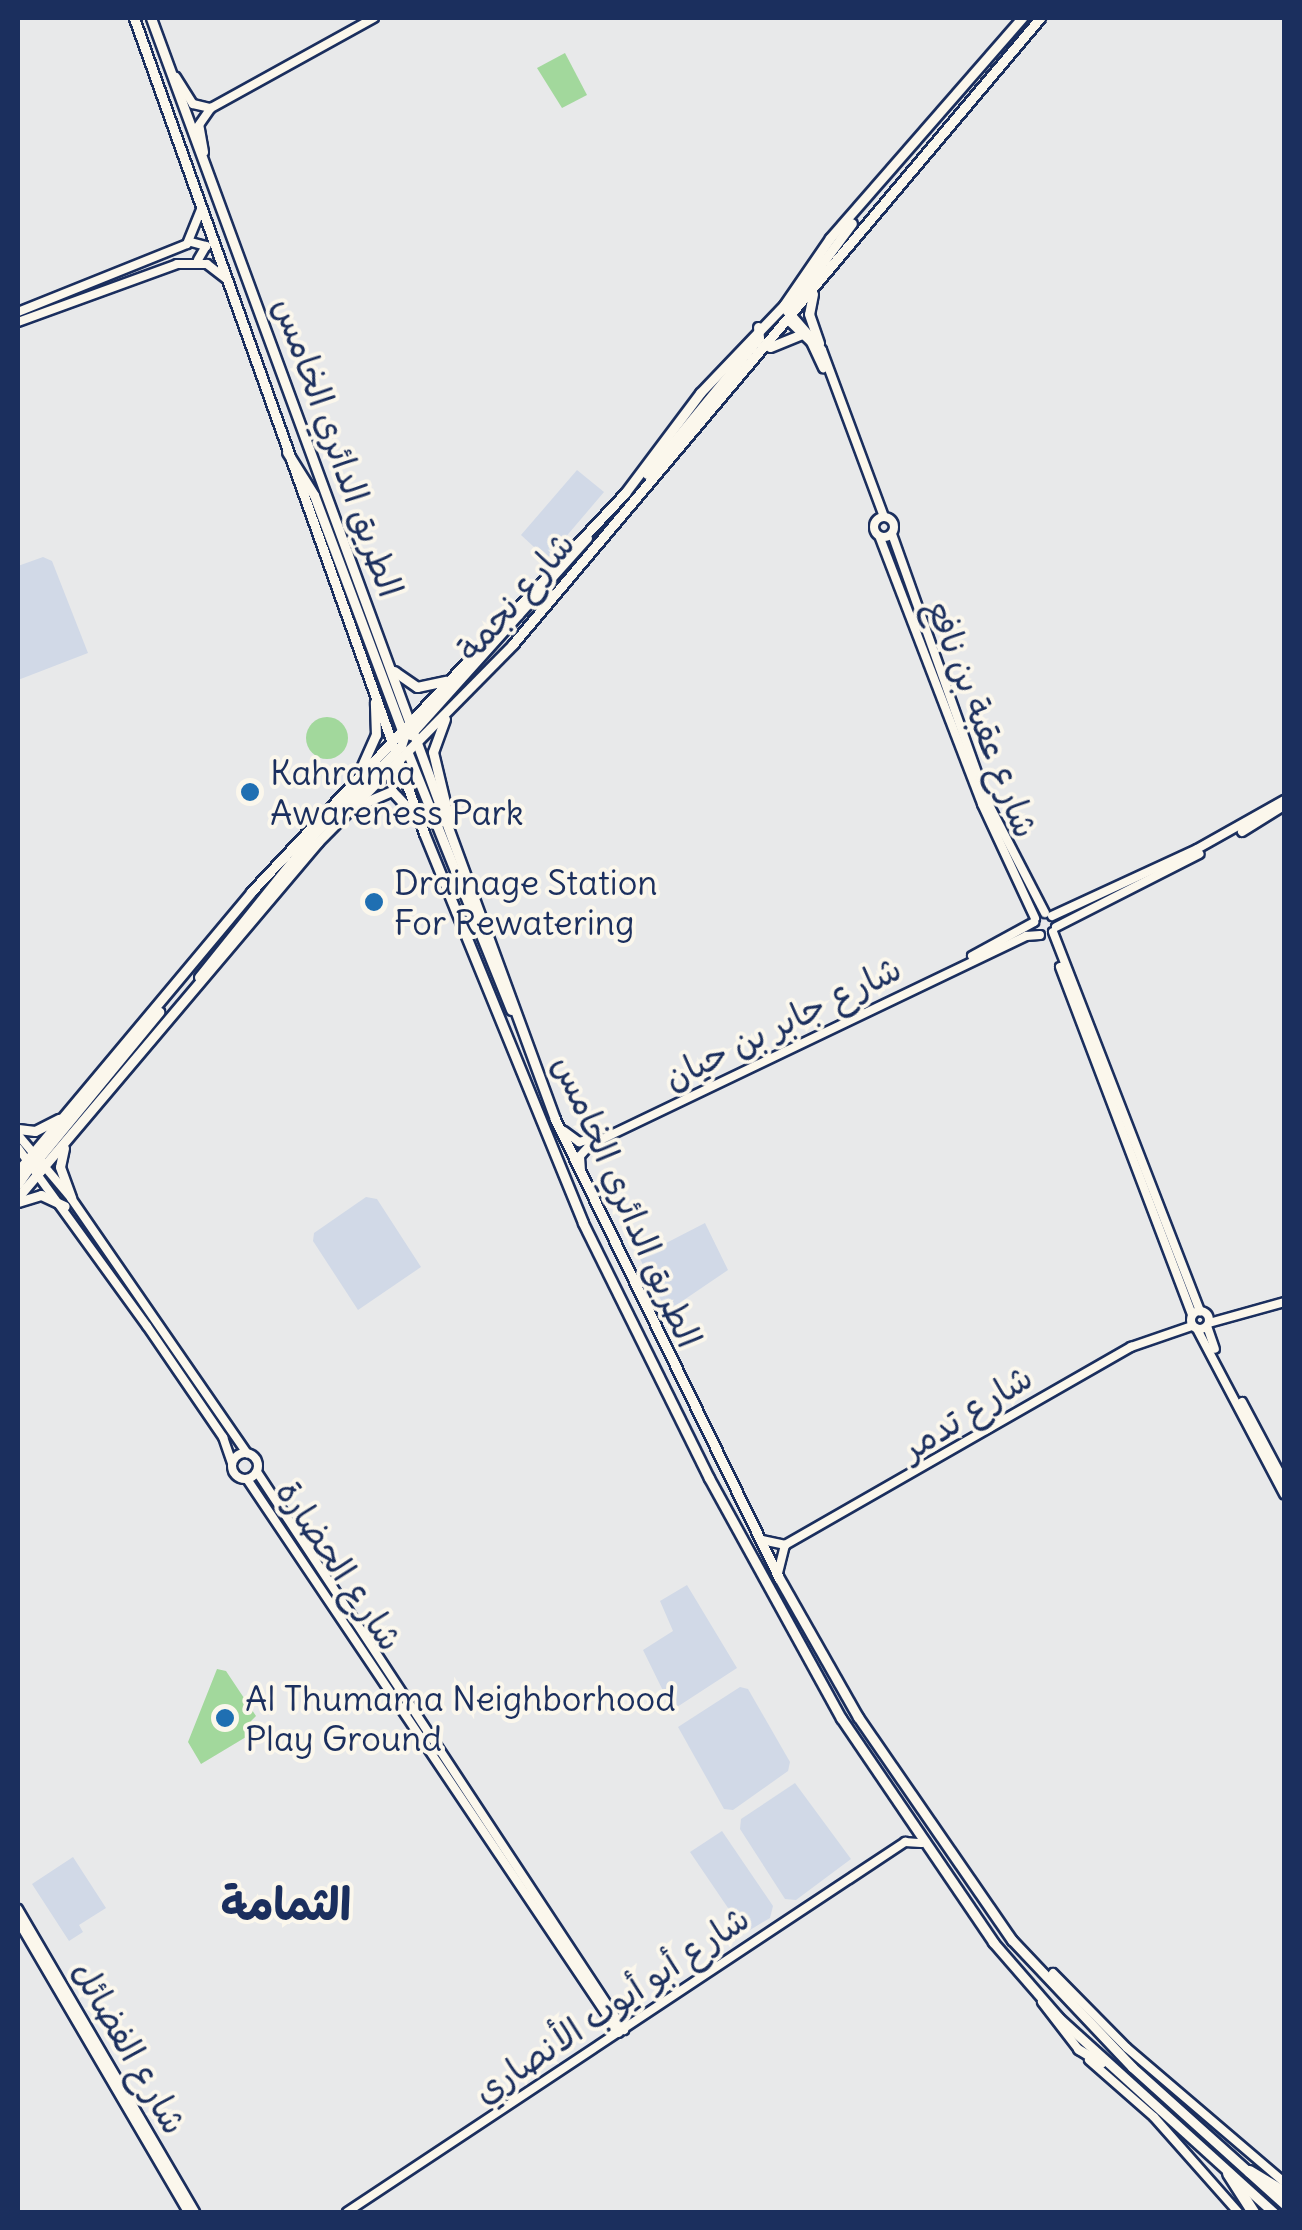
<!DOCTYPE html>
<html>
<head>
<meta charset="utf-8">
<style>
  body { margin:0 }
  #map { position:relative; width:1302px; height:2230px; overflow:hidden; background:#e8e9ea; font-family:Delius,"Playpen Sans Arabic",sans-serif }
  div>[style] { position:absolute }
  .built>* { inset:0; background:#d1d9e7 }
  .green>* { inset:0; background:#a2d89c }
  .round { border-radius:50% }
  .roads { filter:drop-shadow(2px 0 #1b2f5e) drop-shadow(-2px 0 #1b2f5e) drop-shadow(0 2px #1b2f5e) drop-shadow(0 -2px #1b2f5e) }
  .secondary>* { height:8px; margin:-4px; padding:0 4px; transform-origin:4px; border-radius:4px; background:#fbf7ec }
  .secondary>.ring { margin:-4px; padding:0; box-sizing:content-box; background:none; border:8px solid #fbf7ec; border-radius:50% }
  .primary>* { height:9px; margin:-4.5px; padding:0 4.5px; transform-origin:4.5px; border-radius:4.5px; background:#fbf7ec }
  .highway>* { height:11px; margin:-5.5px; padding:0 5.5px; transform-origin:5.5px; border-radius:5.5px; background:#fbf7ec }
  .dots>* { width:28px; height:28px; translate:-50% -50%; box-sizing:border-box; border:5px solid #fbf7ec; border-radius:50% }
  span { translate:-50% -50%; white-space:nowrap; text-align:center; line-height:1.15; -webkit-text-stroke:8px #fbf7ec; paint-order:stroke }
  .street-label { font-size:35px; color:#1b2f5e }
  .poi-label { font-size:35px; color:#1b2f5e }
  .left { translate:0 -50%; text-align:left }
  .district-label { font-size:45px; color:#1b2f5e; font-weight:700 }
  .frame { position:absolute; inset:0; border:20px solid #1b2f5e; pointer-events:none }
</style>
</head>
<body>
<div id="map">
  <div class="built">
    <i style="clip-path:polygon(577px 470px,604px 492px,547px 559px,521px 535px)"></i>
    <i style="clip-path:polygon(43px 557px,52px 561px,88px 653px,18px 680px,18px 566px)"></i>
    <i style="clip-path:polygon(366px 1197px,377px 1199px,421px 1267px,358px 1310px,313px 1241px,314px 1233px)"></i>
    <i style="clip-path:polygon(705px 1223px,728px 1270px,672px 1308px,664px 1306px,639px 1257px)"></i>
    <i style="clip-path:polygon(687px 1585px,737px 1668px,677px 1707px,670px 1705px,643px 1650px,673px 1631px,660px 1601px)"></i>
    <i style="clip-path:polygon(740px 1687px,748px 1689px,790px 1762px,788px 1771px,733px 1810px,724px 1809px,678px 1727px)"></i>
    <i style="clip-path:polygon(795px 1783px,851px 1859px,796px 1900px,785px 1899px,740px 1829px,741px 1819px)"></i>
    <i style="clip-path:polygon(722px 1831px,773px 1906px,770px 1918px,745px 1933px,690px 1852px)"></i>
    <i style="clip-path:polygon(73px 1857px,106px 1908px,79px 1925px,83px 1932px,69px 1941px,32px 1884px)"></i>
  </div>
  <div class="green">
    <i style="clip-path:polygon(565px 53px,587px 95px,562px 108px,537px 68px)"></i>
    <i class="round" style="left:306px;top:717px;width:42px;height:42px"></i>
    <i style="clip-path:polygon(217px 1669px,226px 1671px,256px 1716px,251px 1721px,256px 1731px,201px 1764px,188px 1742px)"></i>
  </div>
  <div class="roads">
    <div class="secondary">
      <i style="left:176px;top:77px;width:32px;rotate:58deg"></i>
      <i style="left:193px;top:104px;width:18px;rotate:13deg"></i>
      <i style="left:204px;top:152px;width:27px;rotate:-100deg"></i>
      <i style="left:199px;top:125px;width:21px;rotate:-55deg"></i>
      <i style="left:211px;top:108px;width:186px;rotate:-28.9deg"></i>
      <i style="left:191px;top:242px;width:16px;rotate:15deg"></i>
      <i style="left:206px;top:246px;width:16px;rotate:120deg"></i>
      <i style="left:18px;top:312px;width:182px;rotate:-21.9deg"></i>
      <i style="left:187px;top:244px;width:37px;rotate:-68deg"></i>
      <i style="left:789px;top:312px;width:50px;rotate:49deg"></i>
      <i style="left:822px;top:350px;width:178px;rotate:69.6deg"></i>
      <i style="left:788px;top:320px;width:32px;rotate:44deg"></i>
      <i style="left:811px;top:342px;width:29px;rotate:65deg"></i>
      <i style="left:18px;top:322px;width:169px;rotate:-20deg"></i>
      <i style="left:177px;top:264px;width:30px"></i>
      <i style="left:207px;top:264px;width:23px;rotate:38deg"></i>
      <i class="ring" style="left:874px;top:517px;width:12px;height:12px"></i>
      <i style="left:892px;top:534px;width:286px;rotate:70.4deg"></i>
      <i style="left:988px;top:803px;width:124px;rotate:62.6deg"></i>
      <i style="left:880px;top:538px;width:285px;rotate:69deg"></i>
      <i style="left:982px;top:804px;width:126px;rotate:65.1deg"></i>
      <i style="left:1242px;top:832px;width:49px;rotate:-31.8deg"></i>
      <i style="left:1052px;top:916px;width:160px;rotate:-24.8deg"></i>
      <i style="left:1197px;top:849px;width:100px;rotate:-29.4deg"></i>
      <i style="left:1056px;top:927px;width:161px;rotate:-27deg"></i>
      <i style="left:1053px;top:932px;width:407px;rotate:68.8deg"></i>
      <i style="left:972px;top:956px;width:71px;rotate:-28.7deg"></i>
      <i style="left:1060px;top:967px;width:372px;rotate:69.2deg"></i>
      <i style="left:564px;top:1131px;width:19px;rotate:36deg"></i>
      <i style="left:579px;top:1142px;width:16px;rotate:-14deg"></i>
      <i style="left:18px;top:1135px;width:82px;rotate:49.9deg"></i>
      <i style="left:71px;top:1198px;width:310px;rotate:55.4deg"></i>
      <i style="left:18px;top:1148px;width:220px;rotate:54.1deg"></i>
      <i style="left:147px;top:1326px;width:135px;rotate:55.6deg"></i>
      <i style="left:223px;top:1437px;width:28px;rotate:71deg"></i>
      <i style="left:581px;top:1171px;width:15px;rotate:-94deg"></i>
      <i style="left:580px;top:1156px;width:15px;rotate:-48deg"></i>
      <i style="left:590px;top:1145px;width:484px;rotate:-25.6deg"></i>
      <i style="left:1026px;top:936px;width:14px;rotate:-4deg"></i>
      <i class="ring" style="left:1191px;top:1311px;width:10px;height:10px"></i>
      <i style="left:1209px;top:1323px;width:78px;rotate:-15.6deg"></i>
      <i style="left:1207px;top:1326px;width:24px;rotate:71deg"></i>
      <i style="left:1197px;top:1329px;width:187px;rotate:62.2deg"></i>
      <i style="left:1242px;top:1402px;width:89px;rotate:62deg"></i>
      <i class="ring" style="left:232px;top:1453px;width:18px;height:18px"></i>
      <i style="left:257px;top:1472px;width:668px;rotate:56.67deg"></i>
      <i style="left:247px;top:1479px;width:667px;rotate:56.12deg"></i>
      <i style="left:762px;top:1540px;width:24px;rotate:12deg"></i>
      <i style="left:785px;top:1545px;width:399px;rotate:-29.8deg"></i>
      <i style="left:1131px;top:1347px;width:65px;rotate:-19deg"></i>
      <i style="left:778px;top:1573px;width:29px;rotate:-76deg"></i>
      <i style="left:18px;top:1909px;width:351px;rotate:59.7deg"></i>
      <i style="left:18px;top:1921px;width:337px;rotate:59.7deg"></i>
      <i style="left:1053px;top:1973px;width:105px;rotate:45.4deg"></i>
      <i style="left:1127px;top:2048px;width:206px;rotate:40.5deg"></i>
      <i style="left:1042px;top:2002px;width:61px;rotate:52.4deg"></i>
      <i style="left:1089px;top:2060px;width:86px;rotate:41.2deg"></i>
      <i style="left:1154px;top:2117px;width:127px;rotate:48.5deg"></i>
      <i style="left:347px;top:2212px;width:670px;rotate:-33.55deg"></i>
      <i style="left:905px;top:1842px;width:16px;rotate:4deg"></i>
    </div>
    <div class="primary">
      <i style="left:134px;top:18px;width:865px;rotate:70.41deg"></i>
      <i style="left:424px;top:833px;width:421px;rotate:67.8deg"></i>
      <i style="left:583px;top:1223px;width:284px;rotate:63.7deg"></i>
      <i style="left:709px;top:1478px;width:274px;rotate:61.2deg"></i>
      <i style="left:841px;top:1718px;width:271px;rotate:55.8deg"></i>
      <i style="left:993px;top:1942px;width:101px;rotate:49deg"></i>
      <i style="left:1059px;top:2018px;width:289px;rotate:42.2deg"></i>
      <i style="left:151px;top:18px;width:1173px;rotate:69.85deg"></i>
      <i style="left:555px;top:1119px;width:511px;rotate:63.99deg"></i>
      <i style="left:779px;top:1578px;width:160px;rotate:60.4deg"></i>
      <i style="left:858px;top:1717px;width:271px;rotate:55.4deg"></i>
      <i style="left:1012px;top:1940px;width:175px;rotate:46.6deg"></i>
      <i style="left:1132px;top:2067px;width:205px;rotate:42deg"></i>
      <i style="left:813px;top:294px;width:20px;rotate:101deg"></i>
      <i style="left:809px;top:314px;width:31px;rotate:71deg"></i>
      <i style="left:787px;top:311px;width:109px;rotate:-53.5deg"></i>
      <i style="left:770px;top:347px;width:37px;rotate:-22deg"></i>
      <i style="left:287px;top:452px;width:51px;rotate:57.9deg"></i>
      <i style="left:314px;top:495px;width:254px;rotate:69.5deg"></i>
      <i style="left:647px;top:474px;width:176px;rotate:-50.5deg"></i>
      <i style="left:759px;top:338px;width:11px;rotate:-95deg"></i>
      <i style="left:394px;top:671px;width:28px;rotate:35deg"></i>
      <i style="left:417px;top:687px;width:30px;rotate:-12deg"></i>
      <i style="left:445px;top:719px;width:35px;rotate:110deg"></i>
      <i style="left:433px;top:752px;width:69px;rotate:76.6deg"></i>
      <i style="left:410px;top:735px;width:265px;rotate:-48.1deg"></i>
      <i style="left:407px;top:751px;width:279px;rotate:68.1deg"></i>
      <i style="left:361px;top:768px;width:36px;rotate:-66deg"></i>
      <i style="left:376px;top:735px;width:33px;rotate:-92deg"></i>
      <i style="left:359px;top:805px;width:36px;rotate:-23deg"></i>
      <i style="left:392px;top:791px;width:33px;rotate:47deg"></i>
      <i style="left:199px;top:977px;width:184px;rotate:-51.2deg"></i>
      <i style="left:314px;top:834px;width:124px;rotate:-45.3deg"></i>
      <i style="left:401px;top:746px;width:22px;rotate:-72deg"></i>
      <i style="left:18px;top:1129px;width:17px;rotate:7deg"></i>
      <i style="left:35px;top:1131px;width:27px;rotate:-27deg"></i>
      <i style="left:64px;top:1148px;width:19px;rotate:102deg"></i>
      <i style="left:60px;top:1167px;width:33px;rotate:70deg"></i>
      <i style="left:18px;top:1171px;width:363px;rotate:-50.1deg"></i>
      <i style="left:251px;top:892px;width:547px;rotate:-46.85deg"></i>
      <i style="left:625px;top:493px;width:125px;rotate:-53.1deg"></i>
      <i style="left:700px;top:393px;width:122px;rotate:-46.3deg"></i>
      <i style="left:784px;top:305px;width:81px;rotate:-55.5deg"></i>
      <i style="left:830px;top:238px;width:292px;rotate:-48.9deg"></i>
      <i style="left:40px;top:1171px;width:14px;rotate:-90deg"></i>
      <i style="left:40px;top:1157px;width:188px;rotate:-50.6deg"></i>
      <i style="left:18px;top:1184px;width:30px;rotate:-56deg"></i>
      <i style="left:18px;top:1197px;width:465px;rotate:-49.8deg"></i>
      <i style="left:318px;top:842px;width:278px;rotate:-45.4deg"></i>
      <i style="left:513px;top:644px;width:818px;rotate:-49.91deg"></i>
      <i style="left:18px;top:1202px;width:24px;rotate:-17deg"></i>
      <i style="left:41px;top:1195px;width:26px;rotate:25deg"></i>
      <i style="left:1078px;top:2049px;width:27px;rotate:31deg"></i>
    </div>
    <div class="highway">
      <i style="left:1249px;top:2171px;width:41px;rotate:31deg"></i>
      <i style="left:1228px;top:2173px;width:46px;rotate:57.3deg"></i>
    </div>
  </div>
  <div class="dots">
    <i style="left:250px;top:792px;background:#1f6fb2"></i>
    <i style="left:374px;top:902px;background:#1f6fb2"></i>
    <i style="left:225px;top:1718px;background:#1f6fb2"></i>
  </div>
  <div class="street-label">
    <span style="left:339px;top:447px;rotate:70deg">الطريق الدائري الخامس</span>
    <span style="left:515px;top:596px;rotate:-49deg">شارع نجمة</span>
    <span style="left:983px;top:718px;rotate:69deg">شارع عقبة بن نافع</span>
    <span style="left:782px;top:1022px;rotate:-26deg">شارع جابر بن حيان</span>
    <span style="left:628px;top:1201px;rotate:66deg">الطريق الدائري الخامس</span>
    <span style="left:966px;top:1412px;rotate:-32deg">شارع تدمر</span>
    <span style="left:340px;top:1565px;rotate:56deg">شارع الحضارة</span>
    <span style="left:611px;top:2004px;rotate:-34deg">شارع أبو أيوب الأنصاري</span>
    <span style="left:130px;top:2047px;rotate:60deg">شارع الفضائل</span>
  </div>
  <div class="poi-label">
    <span class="left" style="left:270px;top:792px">Kahrama<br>Awareness Park</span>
    <span class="left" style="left:394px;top:902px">Drainage Station<br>For Rewatering</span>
    <span class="left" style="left:245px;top:1718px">Al Thumama Neighborhood<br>Play Ground</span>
  </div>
  <div class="district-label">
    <span style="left:286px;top:1905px">الثمامة</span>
  </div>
  <div class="frame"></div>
</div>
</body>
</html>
